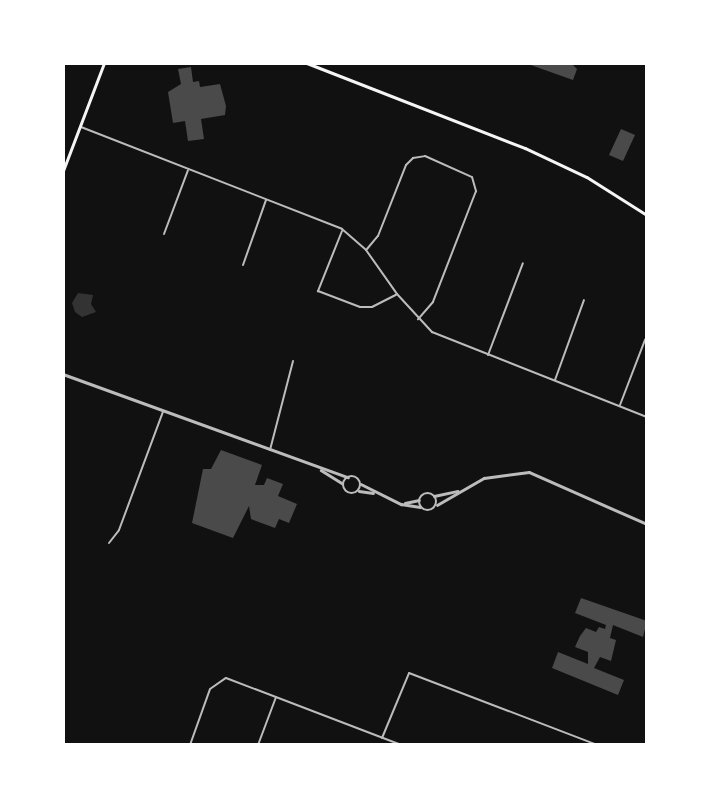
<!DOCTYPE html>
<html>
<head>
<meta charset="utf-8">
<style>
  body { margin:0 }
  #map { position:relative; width:710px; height:808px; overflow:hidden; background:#111; font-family:Montserrat,sans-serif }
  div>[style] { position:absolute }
  .water>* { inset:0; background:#333 }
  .building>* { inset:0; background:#4a4a4a }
  .minor>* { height:2px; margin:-1px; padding:0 1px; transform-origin:1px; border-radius:1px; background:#bcbcbc }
  .tertiary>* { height:2.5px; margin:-1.25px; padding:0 1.25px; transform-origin:1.25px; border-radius:1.25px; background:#bcbcbc }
  .tertiary>.ring { margin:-1.25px; padding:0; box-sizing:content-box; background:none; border:2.5px solid #bcbcbc; border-radius:50% }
  .secondary>* { height:2.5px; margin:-1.25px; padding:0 1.25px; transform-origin:1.25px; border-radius:1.25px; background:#f5f5f5 }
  span { translate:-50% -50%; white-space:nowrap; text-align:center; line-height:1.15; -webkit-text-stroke:5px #fff; paint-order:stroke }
  .frame { position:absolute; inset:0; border:65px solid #fff; pointer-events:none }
</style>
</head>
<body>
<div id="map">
  <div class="water">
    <i style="clip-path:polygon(78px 293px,93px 295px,91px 304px,96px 312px,82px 317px,75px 312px,72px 303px)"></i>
  </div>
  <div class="building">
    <i style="clip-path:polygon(525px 63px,571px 63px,577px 69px,573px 80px)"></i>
    <i style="clip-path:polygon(191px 67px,193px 82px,199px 81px,200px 87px,220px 84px,226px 106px,225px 115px,201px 119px,204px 139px,188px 141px,185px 121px,173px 123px,168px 92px,181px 84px,178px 69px)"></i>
    <i style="clip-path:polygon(621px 129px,635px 135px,623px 161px,609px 155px)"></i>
    <i style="clip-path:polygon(221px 450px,262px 465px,255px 485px,264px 485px,267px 478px,283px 484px,278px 496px,297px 504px,289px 523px,279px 519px,275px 528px,251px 519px,249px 506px,233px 538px,192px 523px,203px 469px,211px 469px)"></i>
    <i style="clip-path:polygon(581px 598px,647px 621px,643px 637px,613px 625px,610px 638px,616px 640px,611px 661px,600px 657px,594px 668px,624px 680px,618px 695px,552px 668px,558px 652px,588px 664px,588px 652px,575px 647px,580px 636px,586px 628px,596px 632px,599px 627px,605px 629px,606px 625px,575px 613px)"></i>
  </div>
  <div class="minor">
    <i style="left:81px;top:127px;width:280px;rotate:21.3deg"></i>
    <i style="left:342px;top:229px;width:32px;rotate:41deg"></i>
    <i style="left:366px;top:250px;width:54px;rotate:54.8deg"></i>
    <i style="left:397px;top:294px;width:52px;rotate:47.4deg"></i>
    <i style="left:432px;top:332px;width:231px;rotate:21.6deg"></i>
    <i style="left:342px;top:231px;width:65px;rotate:111.8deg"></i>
    <i style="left:318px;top:291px;width:45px;rotate:20.9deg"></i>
    <i style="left:360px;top:307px;width:12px"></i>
    <i style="left:372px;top:307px;width:27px;rotate:-27deg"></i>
    <i style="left:164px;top:234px;width:68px;rotate:-69.4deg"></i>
    <i style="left:367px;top:249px;width:17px;rotate:-50deg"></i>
    <i style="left:378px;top:236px;width:76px;rotate:-68.5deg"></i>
    <i style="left:406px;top:165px;width:10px;rotate:-45deg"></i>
    <i style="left:413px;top:158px;width:12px;rotate:-9deg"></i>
    <i style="left:425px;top:156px;width:51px;rotate:24.1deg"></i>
    <i style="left:472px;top:177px;width:15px;rotate:74deg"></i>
    <i style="left:476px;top:191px;width:119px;rotate:111.2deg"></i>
    <i style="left:433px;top:302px;width:23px;rotate:131deg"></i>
    <i style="left:243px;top:265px;width:69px;rotate:-70.5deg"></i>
    <i style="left:488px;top:355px;width:98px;rotate:-69.2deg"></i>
    <i style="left:555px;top:380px;width:85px;rotate:-70.1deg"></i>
    <i style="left:620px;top:405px;width:70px;rotate:-69deg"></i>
    <i style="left:270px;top:450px;width:92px;rotate:-75.5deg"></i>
    <i style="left:109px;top:543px;width:16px;rotate:-52deg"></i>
    <i style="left:119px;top:530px;width:126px;rotate:-69.6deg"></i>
    <i style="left:382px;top:738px;width:70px;rotate:-67.4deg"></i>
    <i style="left:409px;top:673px;width:202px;rotate:20.9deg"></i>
    <i style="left:190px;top:745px;width:59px;rotate:-70.3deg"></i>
    <i style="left:210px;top:689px;width:19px;rotate:-35deg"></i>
    <i style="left:226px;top:678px;width:187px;rotate:20.9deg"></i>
    <i style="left:258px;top:745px;width:51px;rotate:-69.4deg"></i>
  </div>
  <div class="tertiary">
    <i style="left:63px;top:374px;width:303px;rotate:19.9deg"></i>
    <i style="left:321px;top:470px;width:25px;rotate:32deg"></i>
    <i class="ring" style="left:343px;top:476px;width:15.5px;height:15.5px"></i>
    <i style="left:361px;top:484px;width:45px;rotate:26.6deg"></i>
    <i style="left:401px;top:504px;width:19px;rotate:9deg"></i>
    <i style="left:359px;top:491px;width:14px;rotate:8deg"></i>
    <i class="ring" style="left:419px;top:493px;width:15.5px;height:15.5px"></i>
    <i style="left:434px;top:496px;width:24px;rotate:-12deg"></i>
    <i style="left:405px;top:503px;width:14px;rotate:-12deg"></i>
    <i style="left:437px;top:505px;width:54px;rotate:-29.9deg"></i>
    <i style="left:484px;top:478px;width:45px;rotate:-7.6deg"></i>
    <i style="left:529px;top:472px;width:129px;rotate:23.8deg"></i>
    <i style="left:646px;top:745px;width:2px;rotate:-63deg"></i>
  </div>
  <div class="secondary">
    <i style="left:307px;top:63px;width:234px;rotate:21.3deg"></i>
    <i style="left:525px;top:148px;width:68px;rotate:25.1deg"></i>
    <i style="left:587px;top:177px;width:71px;rotate:32.3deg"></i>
    <i style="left:63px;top:171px;width:116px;rotate:-69.2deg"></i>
  </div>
  <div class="frame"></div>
</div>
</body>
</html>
